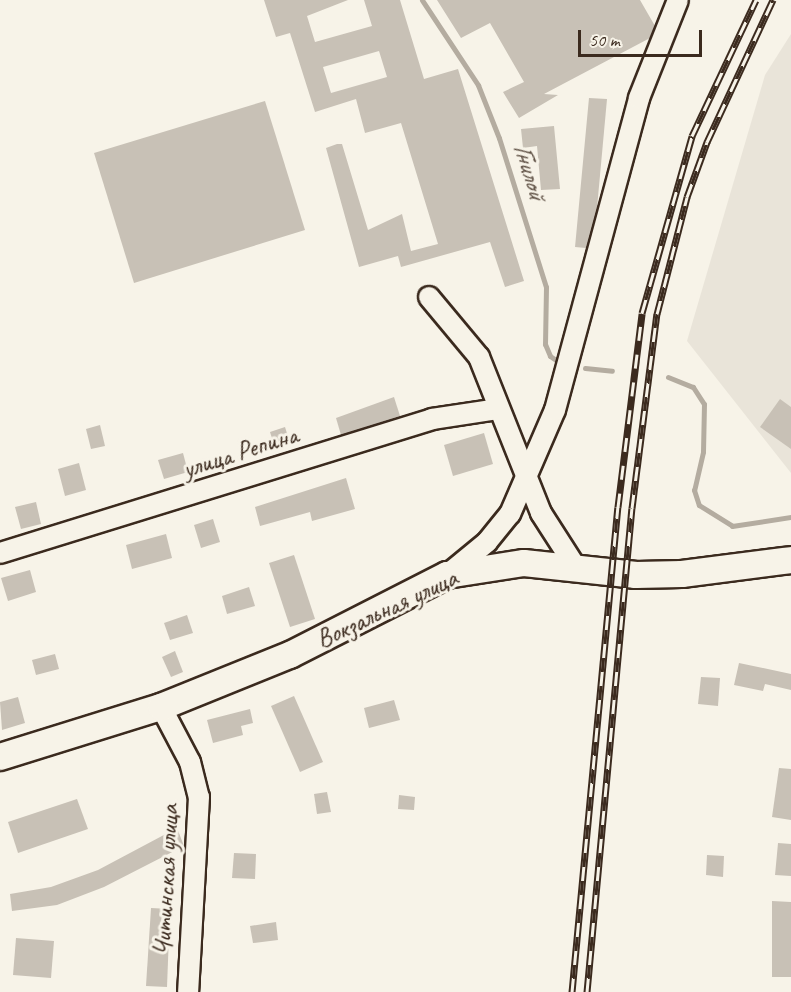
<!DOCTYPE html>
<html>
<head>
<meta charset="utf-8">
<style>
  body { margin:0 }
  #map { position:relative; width:791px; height:992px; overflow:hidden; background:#f7f3e8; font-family:Caveat,sans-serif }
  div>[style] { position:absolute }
  .built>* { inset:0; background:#e9e4d9 }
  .stream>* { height:5px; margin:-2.5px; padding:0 2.5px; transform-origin:2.5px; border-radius:2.5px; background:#b4aca0 }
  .building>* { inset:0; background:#c8c1b6 }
  .roads { filter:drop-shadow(2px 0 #3b2a1e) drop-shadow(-2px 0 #3b2a1e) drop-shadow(0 2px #3b2a1e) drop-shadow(0 -2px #3b2a1e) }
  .minor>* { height:20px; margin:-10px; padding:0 10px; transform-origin:10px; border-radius:10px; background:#f7f3e8 }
  .major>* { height:26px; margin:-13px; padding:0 13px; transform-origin:13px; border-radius:13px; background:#f7f3e8 }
  .rail>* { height:7px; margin-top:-3.5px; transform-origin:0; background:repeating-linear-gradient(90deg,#f7f3e8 0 14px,#3b2a1e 0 28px); box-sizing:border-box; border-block:2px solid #3b2a1e }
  span { translate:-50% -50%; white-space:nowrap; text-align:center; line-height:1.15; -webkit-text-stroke:6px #f7f3e8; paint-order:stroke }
  .street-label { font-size:26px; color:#3b2a1e }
  .water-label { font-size:27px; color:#5f5145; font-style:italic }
  .scale { position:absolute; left:578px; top:30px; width:124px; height:27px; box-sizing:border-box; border:3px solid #3b2a1e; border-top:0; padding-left:8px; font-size:18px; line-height:21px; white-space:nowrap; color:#3b2a1e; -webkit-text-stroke:4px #f7f3e8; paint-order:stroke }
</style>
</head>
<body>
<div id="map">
  <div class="built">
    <i style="clip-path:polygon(791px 34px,791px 473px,687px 341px,765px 75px)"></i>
  </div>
  <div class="stream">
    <i style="left:422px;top:0;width:102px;rotate:56.6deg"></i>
    <i style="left:478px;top:85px;width:57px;rotate:68.4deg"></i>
    <i style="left:499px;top:138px;width:156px;rotate:72.5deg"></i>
    <i style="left:546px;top:287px;width:57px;rotate:91deg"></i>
    <i style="left:545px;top:344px;width:13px;rotate:67deg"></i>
    <i style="left:550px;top:356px;width:14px;rotate:34deg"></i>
    <i style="left:585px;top:368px;width:27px;rotate:6deg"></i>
    <i style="left:668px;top:377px;width:27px;rotate:22deg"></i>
    <i style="left:693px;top:387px;width:20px;rotate:57deg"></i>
    <i style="left:704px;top:404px;width:48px;rotate:91.2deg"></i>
    <i style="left:703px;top:452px;width:39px;rotate:103deg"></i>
    <i style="left:694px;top:490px;width:16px;rotate:72deg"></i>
    <i style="left:699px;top:505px;width:39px;rotate:32deg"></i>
    <i style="left:732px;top:526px;width:60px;rotate:-8.7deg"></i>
  </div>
  <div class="building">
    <i style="clip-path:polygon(evenodd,264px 0,348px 0,307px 16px,315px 42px,372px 26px,364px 0,400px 0,424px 79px,458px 69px,524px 281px,505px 287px,490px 242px,401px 267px,398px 256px,359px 267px,326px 148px,337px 144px,342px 144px,368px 230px,402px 214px,411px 251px,438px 244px,401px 123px,365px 133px,356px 99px,315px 112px,290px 33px,276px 37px,264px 0,379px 51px,387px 77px,331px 93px,323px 67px,379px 51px)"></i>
    <i style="clip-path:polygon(437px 0,640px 0,655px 26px,650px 38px,544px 94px,558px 95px,519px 118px,503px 92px,524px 82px,490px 23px,461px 38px)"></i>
    <i style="clip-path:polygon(589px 98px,607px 99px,597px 208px,586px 248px,575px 247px)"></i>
    <i style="clip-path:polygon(265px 101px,305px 230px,134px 283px,94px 153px)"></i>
    <i style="clip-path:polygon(554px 126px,560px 189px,541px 190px,537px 146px,523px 148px,521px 129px)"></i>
    <i style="clip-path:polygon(394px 397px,400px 416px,341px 435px,336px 418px)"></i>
    <i style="clip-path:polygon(780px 399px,791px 407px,791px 449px,760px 427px)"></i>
    <i style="clip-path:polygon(100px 425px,105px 446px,91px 449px,86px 429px)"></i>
    <i style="clip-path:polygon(285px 427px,290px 443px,275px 448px,270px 432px)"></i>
    <i style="clip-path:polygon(484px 433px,493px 464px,453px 476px,444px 445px)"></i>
    <i style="clip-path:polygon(183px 453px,188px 472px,164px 479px,158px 460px)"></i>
    <i style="clip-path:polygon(79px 463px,86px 490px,65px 496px,58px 469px)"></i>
    <i style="clip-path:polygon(346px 478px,355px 509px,312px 521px,310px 512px,260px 526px,255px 507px)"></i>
    <i style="clip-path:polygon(36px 502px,41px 524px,21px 529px,15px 507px)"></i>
    <i style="clip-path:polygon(213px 519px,220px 542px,201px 548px,194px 525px)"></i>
    <i style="clip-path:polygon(166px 534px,172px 558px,132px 569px,126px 545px)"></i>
    <i style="clip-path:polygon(294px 555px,315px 619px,290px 627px,269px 563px)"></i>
    <i style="clip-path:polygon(30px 570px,36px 592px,8px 601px,1px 578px)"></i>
    <i style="clip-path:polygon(249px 587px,255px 606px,227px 614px,222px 596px)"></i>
    <i style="clip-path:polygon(187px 615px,193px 633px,170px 640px,164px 623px)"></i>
    <i style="clip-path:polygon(175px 651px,183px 672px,171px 677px,162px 657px)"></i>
    <i style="clip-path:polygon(55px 654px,59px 669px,36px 675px,32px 660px)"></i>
    <i style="clip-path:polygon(739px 663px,791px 674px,791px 690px,765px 684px,763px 691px,734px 685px)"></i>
    <i style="clip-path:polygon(701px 677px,720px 678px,718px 706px,698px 704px)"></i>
    <i style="clip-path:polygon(294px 696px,323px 762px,300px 772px,271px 706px)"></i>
    <i style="clip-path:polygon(18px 697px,25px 723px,2px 730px,0 702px)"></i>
    <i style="clip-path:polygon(394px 700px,400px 720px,369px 728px,364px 708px)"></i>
    <i style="clip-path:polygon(250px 709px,253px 723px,241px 726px,243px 735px,213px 743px,207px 720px)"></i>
    <i style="clip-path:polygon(779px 768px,791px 769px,791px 820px,772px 817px)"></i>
    <i style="clip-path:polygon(327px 792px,331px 812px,317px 814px,314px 794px)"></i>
    <i style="clip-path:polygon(399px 795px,415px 797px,414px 810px,398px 809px)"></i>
    <i style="clip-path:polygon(77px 799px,88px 829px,18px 853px,8px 822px)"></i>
    <i style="clip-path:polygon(177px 828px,184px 846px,104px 887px,57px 905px,12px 911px,10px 894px,51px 887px,98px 870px)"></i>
    <i style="clip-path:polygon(778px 843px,791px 844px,791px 876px,775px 875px)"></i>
    <i style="clip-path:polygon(234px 853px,256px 854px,255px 879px,232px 878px)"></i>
    <i style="clip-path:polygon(707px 855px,724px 856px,723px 877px,706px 875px)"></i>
    <i style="clip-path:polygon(772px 901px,791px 902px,791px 977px,772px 977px)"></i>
    <i style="clip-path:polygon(151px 908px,170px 909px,167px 987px,146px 986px)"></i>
    <i style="clip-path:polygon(276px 922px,278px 940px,253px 943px,250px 926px)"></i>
    <i style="clip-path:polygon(16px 938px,54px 941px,51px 978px,13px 975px)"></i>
  </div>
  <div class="roads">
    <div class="minor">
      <i style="left:429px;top:297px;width:78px;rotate:50.2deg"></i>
      <i style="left:479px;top:357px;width:168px;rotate:68.3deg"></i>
      <i style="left:541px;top:513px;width:67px;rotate:57.3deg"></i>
      <i style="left:0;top:553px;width:452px;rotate:-17.2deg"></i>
      <i style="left:432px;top:419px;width:66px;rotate:-8.7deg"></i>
      <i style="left:447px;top:575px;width:52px;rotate:-39.5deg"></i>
      <i style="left:487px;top:542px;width:36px;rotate:-51deg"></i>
      <i style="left:510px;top:514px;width:113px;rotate:-66.6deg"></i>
      <i style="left:555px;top:410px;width:323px;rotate:-74.9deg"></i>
      <i style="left:639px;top:98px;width:105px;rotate:-68.3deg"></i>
      <i style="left:161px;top:707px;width:62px;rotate:62.2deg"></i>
      <i style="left:190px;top:762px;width:36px;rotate:76deg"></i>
      <i style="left:199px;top:797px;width:195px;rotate:93.2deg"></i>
    </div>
    <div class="major">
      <i style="left:0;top:757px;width:169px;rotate:-17.3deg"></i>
      <i style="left:161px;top:707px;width:139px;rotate:-22deg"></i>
      <i style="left:290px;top:655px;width:176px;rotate:-27deg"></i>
      <i style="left:447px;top:575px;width:78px;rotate:-8.9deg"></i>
      <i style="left:524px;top:563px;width:113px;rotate:6.1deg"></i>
      <i style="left:636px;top:575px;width:46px;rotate:-1.2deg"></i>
      <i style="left:682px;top:574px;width:110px;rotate:-7.3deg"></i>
    </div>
  </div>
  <div class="rail">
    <i style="left:572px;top:992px;width:487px;rotate:-84.6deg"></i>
    <i style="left:618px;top:507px;width:195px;rotate:-82.9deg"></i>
    <i style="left:642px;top:313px;width:184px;rotate:-74.2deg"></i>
    <i style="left:692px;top:136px;width:150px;rotate:-64.8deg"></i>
    <i style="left:587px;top:992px;width:486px;rotate:-84.7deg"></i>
    <i style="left:632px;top:508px;width:196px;rotate:-82.7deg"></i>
    <i style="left:657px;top:314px;width:121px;rotate:-75.6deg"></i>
    <i style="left:687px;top:197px;width:59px;rotate:-70deg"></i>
    <i style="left:707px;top:142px;width:157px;rotate:-65.1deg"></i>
  </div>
  <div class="street-label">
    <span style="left:240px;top:452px;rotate:-18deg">улица Репина</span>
    <span style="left:387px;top:609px;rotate:-25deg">Вокзальная улица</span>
    <span style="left:166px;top:880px;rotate:-87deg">Читинская улица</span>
  </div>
  <div class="water-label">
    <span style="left:530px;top:171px;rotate:73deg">Гнилой</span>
  </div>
  <div class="scale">50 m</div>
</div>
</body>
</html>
